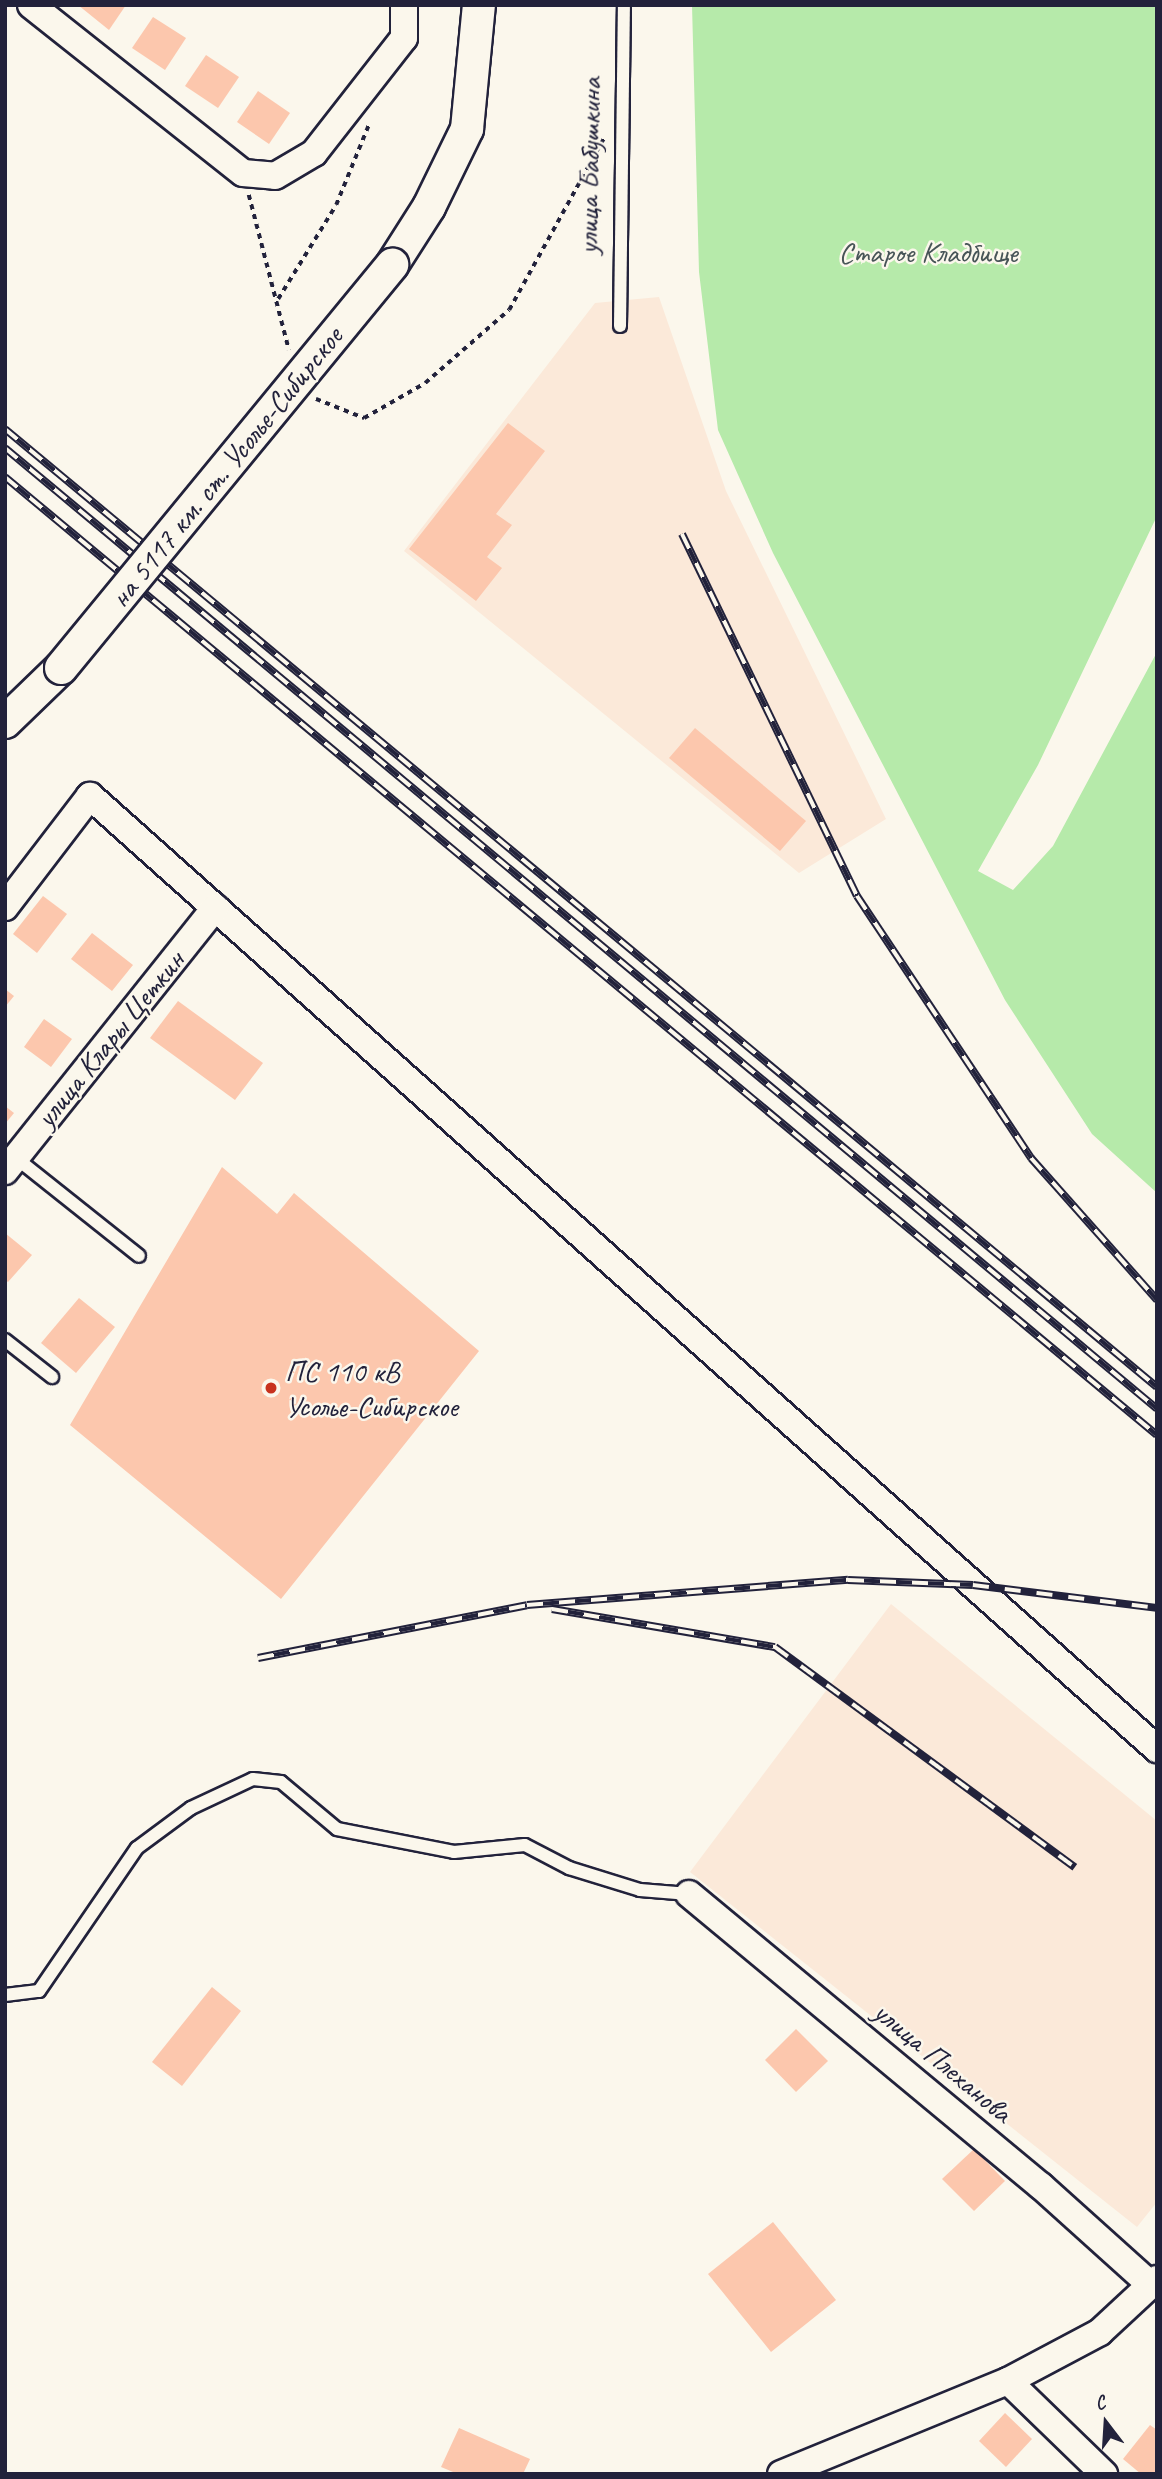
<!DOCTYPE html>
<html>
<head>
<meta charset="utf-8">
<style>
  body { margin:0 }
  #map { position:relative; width:1162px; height:2479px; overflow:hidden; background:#fbf7ec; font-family:Caveat,sans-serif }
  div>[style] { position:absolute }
  .built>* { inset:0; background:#fbe9d9 }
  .green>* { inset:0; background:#b6eaaa }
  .building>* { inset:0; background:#fcc7ad }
  .path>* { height:3.5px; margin-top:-1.75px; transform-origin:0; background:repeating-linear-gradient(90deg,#22223b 0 5px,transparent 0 10px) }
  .roads { filter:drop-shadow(2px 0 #22223b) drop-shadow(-2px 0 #22223b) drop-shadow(0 2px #22223b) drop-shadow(0 -2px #22223b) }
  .service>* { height:12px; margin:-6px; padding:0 6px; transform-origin:6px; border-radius:6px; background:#fbf7ec }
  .minor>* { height:26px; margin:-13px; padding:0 13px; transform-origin:13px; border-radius:13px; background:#fbf7ec }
  .tertiary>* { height:32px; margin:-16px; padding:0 16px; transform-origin:16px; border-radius:16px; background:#fbf7ec }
  .rail>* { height:8px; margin-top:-4px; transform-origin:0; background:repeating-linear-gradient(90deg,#fbf7ec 0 16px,#22223b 0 32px); box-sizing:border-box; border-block:2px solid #22223b }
  .bridges { filter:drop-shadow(2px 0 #22223b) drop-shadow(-2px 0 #22223b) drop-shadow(0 2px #22223b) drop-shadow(0 -2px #22223b) }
  .tertiary-bridge>* { height:32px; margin:-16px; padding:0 16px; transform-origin:16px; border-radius:16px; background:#fbf7ec }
  .dots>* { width:19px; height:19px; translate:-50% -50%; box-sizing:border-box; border:4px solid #fbf7ec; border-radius:50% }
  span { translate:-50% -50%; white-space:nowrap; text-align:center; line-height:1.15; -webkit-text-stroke:5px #fbf7ec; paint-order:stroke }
  .street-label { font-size:30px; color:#22223b }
  .park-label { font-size:30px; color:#475457 }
  .poi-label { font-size:30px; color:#22223b }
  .left { translate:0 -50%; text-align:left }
  .frame { position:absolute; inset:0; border:7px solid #22223b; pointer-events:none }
  .north { position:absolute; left:1071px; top:2388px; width:70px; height:70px; -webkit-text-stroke:5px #fbf7ec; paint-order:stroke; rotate:343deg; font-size:19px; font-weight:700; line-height:28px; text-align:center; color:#22223b }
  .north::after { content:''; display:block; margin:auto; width:24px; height:32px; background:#22223b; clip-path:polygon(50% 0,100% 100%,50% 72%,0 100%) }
</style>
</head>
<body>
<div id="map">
  <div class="built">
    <i style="clip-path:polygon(659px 297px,726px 491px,886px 819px,799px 873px,404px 551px,595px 303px)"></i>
    <i style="clip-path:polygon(891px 1604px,1157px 1821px,1157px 2202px,1137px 2227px,690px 1872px)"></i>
  </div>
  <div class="green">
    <i style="clip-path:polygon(692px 5px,1157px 5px,1157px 516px,1038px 765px,978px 871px,1013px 890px,1053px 846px,1157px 652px,1157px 1193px,1092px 1134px,1005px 1000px,773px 553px,718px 430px,699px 272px)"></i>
  </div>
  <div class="building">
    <i style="clip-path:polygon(78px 5px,126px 5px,109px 30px)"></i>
    <i style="clip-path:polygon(153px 17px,186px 38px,165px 70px,132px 48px)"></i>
    <i style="clip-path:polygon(206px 55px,239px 77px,218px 108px,185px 86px)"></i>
    <i style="clip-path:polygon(258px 91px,290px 113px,269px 144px,237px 122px)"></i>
    <i style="clip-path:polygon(508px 423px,545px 451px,496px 514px,512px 525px,487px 557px,502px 568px,476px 601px,409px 549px)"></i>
    <i style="clip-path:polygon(695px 728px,806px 821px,780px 851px,669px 758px)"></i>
    <i style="clip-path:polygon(43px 896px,67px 914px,37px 953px,13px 934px)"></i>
    <i style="clip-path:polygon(92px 933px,133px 965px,112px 991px,71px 959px)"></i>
    <i style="clip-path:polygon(5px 989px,14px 996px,5px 1007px)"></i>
    <i style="clip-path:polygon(178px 1001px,263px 1063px,235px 1100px,150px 1038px)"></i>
    <i style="clip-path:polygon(44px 1019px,72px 1039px,51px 1067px,24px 1047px)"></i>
    <i style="clip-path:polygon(5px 1106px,14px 1113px,5px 1124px)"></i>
    <i style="clip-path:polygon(222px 1167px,277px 1214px,294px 1193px,479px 1351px,281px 1599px,70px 1425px)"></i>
    <i style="clip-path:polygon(5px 1233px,32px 1255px,8px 1282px,5px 1280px)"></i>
    <i style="clip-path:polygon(79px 1298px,115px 1327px,76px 1373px,41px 1343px)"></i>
    <i style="clip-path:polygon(212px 1987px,241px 2011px,182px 2086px,152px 2062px)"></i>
    <i style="clip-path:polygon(796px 2029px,828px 2061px,796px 2092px,765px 2060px)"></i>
    <i style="clip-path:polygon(974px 2149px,1005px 2181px,974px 2211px,942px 2179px)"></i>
    <i style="clip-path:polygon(773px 2222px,836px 2300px,771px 2352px,708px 2274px)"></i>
    <i style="clip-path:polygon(1005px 2413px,1032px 2439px,1006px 2467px,979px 2441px)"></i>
    <i style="clip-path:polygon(1150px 2425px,1157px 2430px,1157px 2474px,1141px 2474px,1123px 2459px)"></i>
    <i style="clip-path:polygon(459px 2428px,530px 2459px,523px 2474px,458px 2474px,441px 2467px)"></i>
  </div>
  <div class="path">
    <i style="left:249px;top:195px;width:160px;rotate:75.5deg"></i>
    <i style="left:278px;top:299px;width:110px;rotate:-58.3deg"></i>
    <i style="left:336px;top:205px;width:87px;rotate:-67.8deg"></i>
    <i style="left:316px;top:399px;width:52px;rotate:21.6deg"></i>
    <i style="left:364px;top:418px;width:70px;rotate:-29.8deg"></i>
    <i style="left:425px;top:383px;width:111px;rotate:-41deg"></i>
    <i style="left:509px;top:310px;width:199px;rotate:-61.1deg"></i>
  </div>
  <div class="roads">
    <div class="service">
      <i style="left:620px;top:326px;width:321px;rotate:-89.3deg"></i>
      <i style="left:16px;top:1158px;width:157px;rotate:38.5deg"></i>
      <i style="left:5px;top:1340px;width:60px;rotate:38.2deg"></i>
      <i style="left:5px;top:1995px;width:34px;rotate:-7deg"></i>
      <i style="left:39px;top:1991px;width:173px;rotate:-55.6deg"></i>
      <i style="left:137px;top:1848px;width:67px;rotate:-36.5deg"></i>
      <i style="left:191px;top:1808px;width:68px;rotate:-25.1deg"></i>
      <i style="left:253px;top:1779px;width:28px;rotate:6deg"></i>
      <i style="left:281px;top:1782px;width:73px;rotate:40deg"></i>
      <i style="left:337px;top:1829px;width:119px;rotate:11.1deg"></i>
      <i style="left:454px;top:1852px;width:71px;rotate:-5.6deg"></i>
      <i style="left:525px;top:1845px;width:50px;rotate:27.6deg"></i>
      <i style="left:569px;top:1868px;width:74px;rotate:17.2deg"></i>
      <i style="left:640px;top:1890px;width:49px;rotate:4.7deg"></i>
    </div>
    <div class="minor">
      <i style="left:31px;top:5px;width:270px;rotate:38.4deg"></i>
      <i style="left:243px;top:173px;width:32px;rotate:5deg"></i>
      <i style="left:275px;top:176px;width:45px;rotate:-30.5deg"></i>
      <i style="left:314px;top:153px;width:146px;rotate:-52deg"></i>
      <i style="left:404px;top:38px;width:33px;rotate:-90deg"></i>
      <i style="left:5px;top:907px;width:140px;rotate:-52.6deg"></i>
      <i style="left:90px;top:796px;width:1431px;rotate:41.77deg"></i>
      <i style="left:5px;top:1171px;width:337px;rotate:-51.4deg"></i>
      <i style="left:689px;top:1894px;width:457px;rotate:39.7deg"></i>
      <i style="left:1041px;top:2186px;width:148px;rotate:42deg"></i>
      <i style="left:1008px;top:2381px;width:134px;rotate:44.1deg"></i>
      <i style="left:781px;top:2474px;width:245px;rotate:-22.3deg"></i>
      <i style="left:1008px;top:2381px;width:104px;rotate:-28deg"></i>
      <i style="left:1100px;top:2332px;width:78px;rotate:-42.9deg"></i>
    </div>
    <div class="tertiary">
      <i style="left:392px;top:265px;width:69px;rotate:-57.5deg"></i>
      <i style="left:429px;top:207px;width:87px;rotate:-64deg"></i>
      <i style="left:467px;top:129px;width:125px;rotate:-84.5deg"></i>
      <i style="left:5px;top:722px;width:78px;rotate:-44deg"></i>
    </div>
  </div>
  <div class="rail">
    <i style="left:5px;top:429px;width:1498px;rotate:39.75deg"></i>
    <i style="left:5px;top:448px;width:1500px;rotate:39.83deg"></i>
    <i style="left:5px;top:477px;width:1498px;rotate:39.75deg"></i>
    <i style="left:682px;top:534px;width:402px;rotate:64.2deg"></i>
    <i style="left:857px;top:896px;width:315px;rotate:56.4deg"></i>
    <i style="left:1031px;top:1158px;width:190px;rotate:48.4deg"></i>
    <i style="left:552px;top:1609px;width:226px;rotate:9.7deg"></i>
    <i style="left:775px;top:1647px;width:372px;rotate:36.3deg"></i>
    <i style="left:258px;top:1658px;width:274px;rotate:-11.1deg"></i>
    <i style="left:527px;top:1605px;width:322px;rotate:-4.5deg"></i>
    <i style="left:848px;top:1580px;width:125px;rotate:2.3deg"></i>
    <i style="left:973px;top:1585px;width:185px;rotate:7.1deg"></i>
  </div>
  <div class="bridges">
    <div class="tertiary-bridge">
      <i style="left:61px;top:668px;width:522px;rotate:-50.6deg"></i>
    </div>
  </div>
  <div class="dots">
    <i style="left:271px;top:1388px;background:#c8321e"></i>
  </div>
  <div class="street-label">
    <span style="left:589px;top:166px;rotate:-89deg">улица Бабушкина</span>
    <span style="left:226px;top:467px;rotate:-51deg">на 5117 км. ст. Усолье-Сибирское</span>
    <span style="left:110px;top:1039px;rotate:-51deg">улица Клары Цеткин</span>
    <span style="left:943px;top:2062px;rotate:40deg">улица Плеханова</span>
  </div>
  <div class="park-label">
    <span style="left:928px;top:252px">Старое Кладбище</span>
  </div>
  <div class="poi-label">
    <span class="left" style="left:285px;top:1388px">ПС 110 кВ<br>Усолье-Сибирское</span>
  </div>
  <div class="frame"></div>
  <div class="north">С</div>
</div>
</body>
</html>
